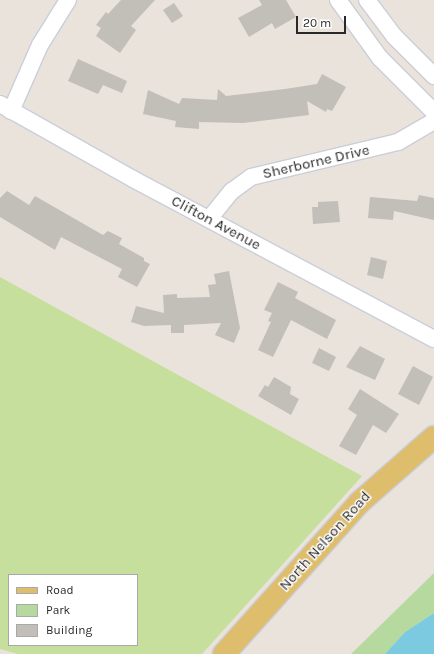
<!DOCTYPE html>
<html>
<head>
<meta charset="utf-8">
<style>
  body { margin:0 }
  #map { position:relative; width:434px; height:654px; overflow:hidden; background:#e9e3dc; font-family:Karla,sans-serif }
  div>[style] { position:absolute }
  .green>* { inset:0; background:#b6d99f }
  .pitch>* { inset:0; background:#c7df9c }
  .water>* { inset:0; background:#7ccadf }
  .building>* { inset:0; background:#c2beb8 }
  .roads { filter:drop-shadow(1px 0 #cbced9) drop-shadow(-1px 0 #cbced9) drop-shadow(0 1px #cbced9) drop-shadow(0 -1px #cbced9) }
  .minor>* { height:16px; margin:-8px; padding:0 8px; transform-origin:8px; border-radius:8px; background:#fff }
  .primary>* { height:22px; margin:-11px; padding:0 11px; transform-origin:11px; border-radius:11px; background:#debd6c }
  span { translate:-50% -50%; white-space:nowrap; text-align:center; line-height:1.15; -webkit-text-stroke:3px #fff; paint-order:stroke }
  .street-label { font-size:15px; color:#292929 }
  .legend { position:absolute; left:8px; top:574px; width:130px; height:72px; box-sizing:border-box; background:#fff; border:1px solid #a9a9a9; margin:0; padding:5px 7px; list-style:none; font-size:12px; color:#292929 }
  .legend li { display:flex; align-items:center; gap:8px; height:20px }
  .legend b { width:20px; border:1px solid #a9a9a9 }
  .scale { position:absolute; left:296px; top:16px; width:50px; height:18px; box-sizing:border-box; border:2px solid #292929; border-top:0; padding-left:5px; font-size:12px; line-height:14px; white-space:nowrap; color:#292929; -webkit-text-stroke:3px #fff; paint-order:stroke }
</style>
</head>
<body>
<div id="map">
  <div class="green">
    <i style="clip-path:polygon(434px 573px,434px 613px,405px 632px,385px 654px,351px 654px)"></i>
  </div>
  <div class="pitch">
    <i style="clip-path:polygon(evenodd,0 277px,362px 476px,202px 654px,18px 654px,0 649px,0 277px,9px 575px,137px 575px,137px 645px,9px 645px,9px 575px)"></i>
  </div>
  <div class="water">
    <i style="clip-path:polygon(434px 613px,434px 654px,385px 654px,405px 632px)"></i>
  </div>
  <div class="building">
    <i style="clip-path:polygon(121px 0,155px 0,131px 26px,136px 30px,120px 53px,96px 36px,101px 28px,96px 25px,106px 12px,108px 14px)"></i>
    <i style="clip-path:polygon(259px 0,286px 0,296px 17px,275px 29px,272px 23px,249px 37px,238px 18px,262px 5px)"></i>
    <i style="clip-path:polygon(174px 3px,183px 16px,172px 23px,163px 10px)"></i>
    <i style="clip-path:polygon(78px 59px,127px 81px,122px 93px,103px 85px,98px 94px,68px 81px)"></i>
    <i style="clip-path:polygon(322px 74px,346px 87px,332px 111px,327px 109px,326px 112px,307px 101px,309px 115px,243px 123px,199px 122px,199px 129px,175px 127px,176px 121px,143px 114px,148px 90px,179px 104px,182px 98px,217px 100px,218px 89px,226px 96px,285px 89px,317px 84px)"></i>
    <i style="clip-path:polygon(7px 191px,29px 205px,35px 196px,103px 235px,108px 231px,122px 238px,119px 244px,144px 258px,144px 261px,150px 264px,137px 287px,118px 277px,122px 269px,80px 247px,61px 237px,55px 250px,0 217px,0 198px)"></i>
    <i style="clip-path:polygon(419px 195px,434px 198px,434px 220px,394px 211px,393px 220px,368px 218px,370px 197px,417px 201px)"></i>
    <i style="clip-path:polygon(338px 201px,340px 222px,313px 224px,312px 207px,318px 207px,318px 202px)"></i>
    <i style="clip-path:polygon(371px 257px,387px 261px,383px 279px,367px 275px)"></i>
    <i style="clip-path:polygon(229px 271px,240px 328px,234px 343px,215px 335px,221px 323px,184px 325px,184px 333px,171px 333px,171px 325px,144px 326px,131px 322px,136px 306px,164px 313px,163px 295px,177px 294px,177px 298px,210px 297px,208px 285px,216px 284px,214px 274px)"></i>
    <i style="clip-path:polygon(278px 282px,298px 292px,295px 298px,336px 320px,327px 339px,291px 320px,273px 357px,258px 350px,271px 322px,268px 321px,272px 313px,264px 310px)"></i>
    <i style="clip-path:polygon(360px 346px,385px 359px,375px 380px,346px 367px)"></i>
    <i style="clip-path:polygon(319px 348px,336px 357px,329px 371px,312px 363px)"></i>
    <i style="clip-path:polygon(413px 366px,433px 377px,419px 405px,398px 394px)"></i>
    <i style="clip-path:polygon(274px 377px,291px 387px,290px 394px,299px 399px,291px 415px,258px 396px,265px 385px,268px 387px)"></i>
    <i style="clip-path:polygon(360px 389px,399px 414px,386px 433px,373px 425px,356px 455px,339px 446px,357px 415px,348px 409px)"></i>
  </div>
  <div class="roads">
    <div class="minor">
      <i style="left:338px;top:0;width:72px;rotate:54.1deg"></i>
      <i style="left:380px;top:58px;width:76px;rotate:45deg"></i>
      <i style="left:367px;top:0;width:45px;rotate:53.1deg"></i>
      <i style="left:394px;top:36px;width:57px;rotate:45deg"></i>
      <i style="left:0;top:104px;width:153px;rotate:29.4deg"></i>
      <i style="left:133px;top:179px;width:341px;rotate:28deg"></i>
      <i style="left:11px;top:111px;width:72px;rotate:-66.3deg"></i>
      <i style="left:40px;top:45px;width:53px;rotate:-58.1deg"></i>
      <i style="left:209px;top:219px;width:36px;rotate:-51deg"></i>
      <i style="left:232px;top:191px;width:24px;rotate:-36deg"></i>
      <i style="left:251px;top:177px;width:151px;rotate:-13.4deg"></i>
      <i style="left:398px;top:142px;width:42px;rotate:-30.3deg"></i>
    </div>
    <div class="primary">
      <i style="left:224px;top:654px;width:204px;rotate:-48.2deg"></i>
      <i style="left:360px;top:502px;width:98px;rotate:-41.3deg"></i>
    </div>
  </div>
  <div class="street-label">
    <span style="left:316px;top:162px;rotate:-13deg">Sherborne Drive</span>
    <span style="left:216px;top:223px;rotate:28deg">Clifton Avenue</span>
    <span style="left:325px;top:541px;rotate:-48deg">North Nelson Road</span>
  </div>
  <ul class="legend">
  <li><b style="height:5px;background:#debd6c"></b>Road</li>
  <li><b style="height:11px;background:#b6d99f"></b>Park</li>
  <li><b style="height:11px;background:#c2beb8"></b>Building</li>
  </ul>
  <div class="scale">20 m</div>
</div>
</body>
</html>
